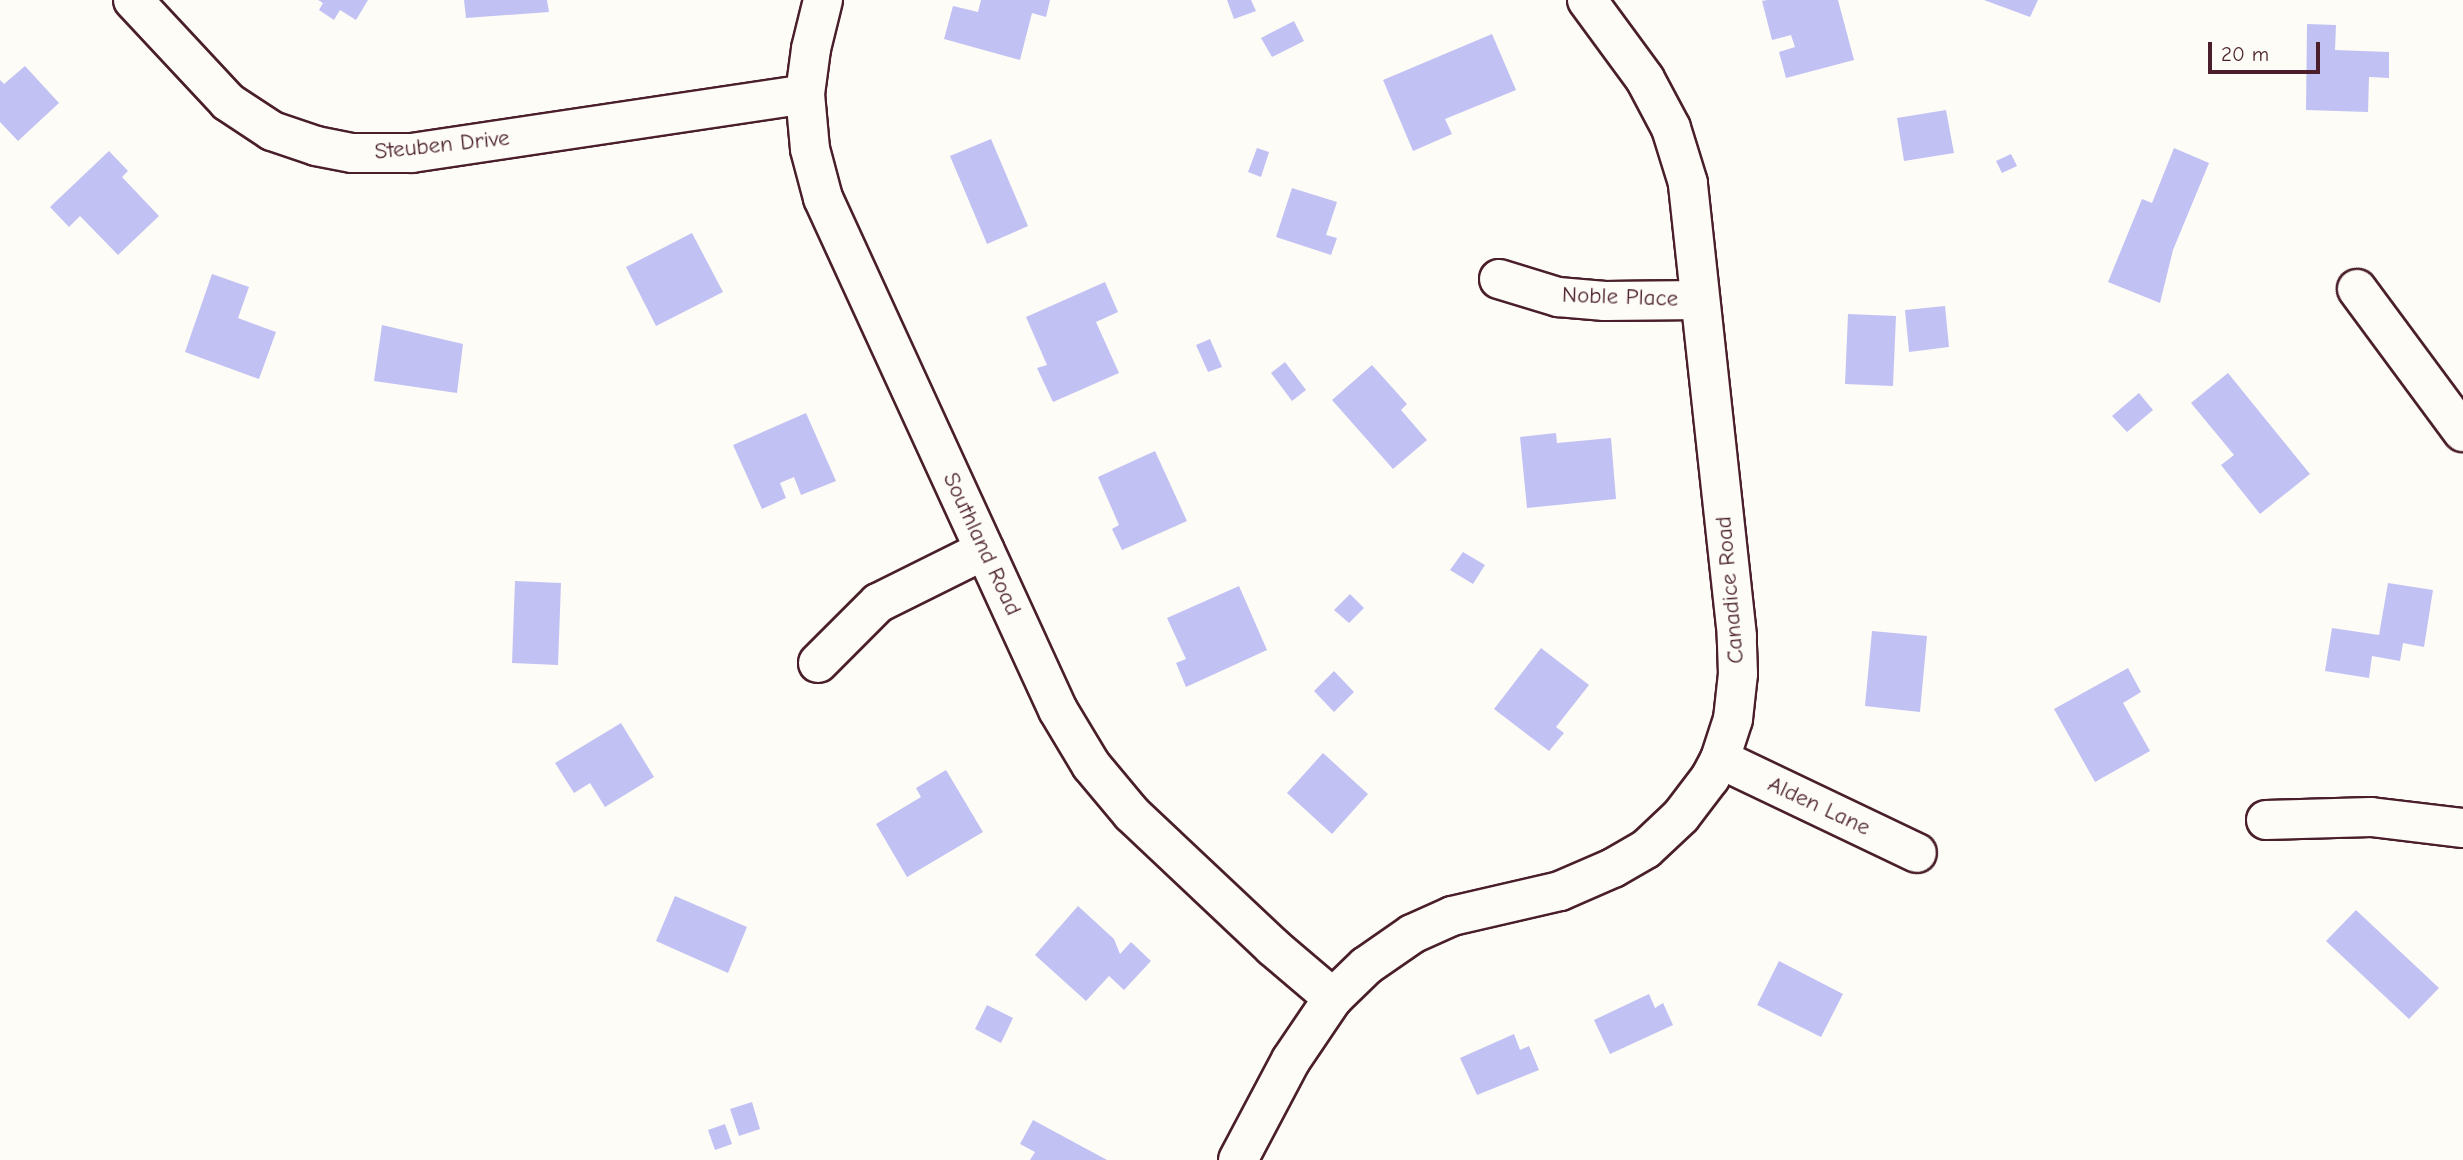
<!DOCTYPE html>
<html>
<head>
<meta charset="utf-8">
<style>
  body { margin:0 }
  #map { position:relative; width:2463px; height:1160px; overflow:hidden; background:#fdfcf7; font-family:"Comic Neue",sans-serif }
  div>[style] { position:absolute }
  .building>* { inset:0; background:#c2c1f3 }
  .roads { filter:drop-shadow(2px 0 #4a1f2b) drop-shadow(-2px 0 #4a1f2b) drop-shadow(0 2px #4a1f2b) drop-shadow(0 -2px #4a1f2b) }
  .minor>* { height:38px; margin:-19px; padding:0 19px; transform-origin:19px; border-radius:19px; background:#fdfcf7 }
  span { translate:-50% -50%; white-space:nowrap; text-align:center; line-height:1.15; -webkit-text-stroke:6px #fdfcf7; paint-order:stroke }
  .street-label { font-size:23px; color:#4a1f2b }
  .scale { position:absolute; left:2208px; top:42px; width:112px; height:32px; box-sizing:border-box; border:4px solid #4a1f2b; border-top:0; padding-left:9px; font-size:21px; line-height:24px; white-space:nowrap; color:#4a1f2b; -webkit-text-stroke:5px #fdfcf7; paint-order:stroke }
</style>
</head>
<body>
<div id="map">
  <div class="building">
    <i style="clip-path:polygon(318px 0,368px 0,356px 20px,340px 10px,334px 20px,319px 10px,323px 3px)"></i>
    <i style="clip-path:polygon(464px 0,547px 0,549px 12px,466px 18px)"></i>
    <i style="clip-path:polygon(981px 0,1050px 0,1046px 17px,1032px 13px,1020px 60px,944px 39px,953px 6px,978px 12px)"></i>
    <i style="clip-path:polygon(1227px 0,1251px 0,1256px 11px,1234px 19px)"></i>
    <i style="clip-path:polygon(1767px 0,1838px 0,1854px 60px,1786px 78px,1779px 52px,1795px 47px,1791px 35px,1772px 40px,1762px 1px)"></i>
    <i style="clip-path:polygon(1984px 0,2038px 0,2030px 17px)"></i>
    <i style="clip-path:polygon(1294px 21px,1304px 41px,1272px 57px,1261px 38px)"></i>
    <i style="clip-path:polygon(2307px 24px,2336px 25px,2335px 50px,2389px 52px,2389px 78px,2369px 77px,2368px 112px,2306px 110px)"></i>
    <i style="clip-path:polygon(1492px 34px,1516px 90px,1445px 119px,1452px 134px,1413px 151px,1383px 80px)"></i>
    <i style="clip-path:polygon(25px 66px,59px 103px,18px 141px,0 122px,0 80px,4px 84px)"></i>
    <i style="clip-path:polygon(1946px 110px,1954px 153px,1904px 161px,1897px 118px)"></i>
    <i style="clip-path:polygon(991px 139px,1028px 226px,987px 244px,950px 156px)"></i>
    <i style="clip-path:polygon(1257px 148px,1269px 152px,1261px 177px,1248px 172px)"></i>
    <i style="clip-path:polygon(2174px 148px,2209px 163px,2173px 250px,2160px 303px,2108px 282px,2142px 199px,2152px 203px)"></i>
    <i style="clip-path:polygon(109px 151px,128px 171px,122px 177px,159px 216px,118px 255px,80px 216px,69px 227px,50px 207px)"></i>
    <i style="clip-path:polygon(2011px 154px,2017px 166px,2002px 173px,1996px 161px)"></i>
    <i style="clip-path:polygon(1292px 188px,1337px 202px,1326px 235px,1337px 238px,1331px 255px,1276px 237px)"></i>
    <i style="clip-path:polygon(692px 233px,723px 292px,656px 326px,626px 267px)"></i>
    <i style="clip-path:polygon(212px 274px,249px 287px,238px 318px,276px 332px,259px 379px,185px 352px)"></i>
    <i style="clip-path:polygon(1105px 282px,1118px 312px,1096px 322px,1119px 373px,1053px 402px,1037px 368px,1047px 365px,1026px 317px)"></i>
    <i style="clip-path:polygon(1945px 306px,1949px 347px,1909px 352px,1905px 310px)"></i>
    <i style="clip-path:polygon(1848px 314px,1896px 316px,1893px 386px,1845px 384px)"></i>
    <i style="clip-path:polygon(382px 325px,463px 344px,457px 393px,374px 381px)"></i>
    <i style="clip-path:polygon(1210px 339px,1222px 367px,1208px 372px,1196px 345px)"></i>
    <i style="clip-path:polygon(1285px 362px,1306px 390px,1292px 401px,1271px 373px)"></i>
    <i style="clip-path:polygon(1372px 365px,1407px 404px,1401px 410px,1427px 440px,1393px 469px,1332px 400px)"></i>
    <i style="clip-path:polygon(2228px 373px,2310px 474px,2260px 514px,2221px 465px,2234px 455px,2191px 403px)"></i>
    <i style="clip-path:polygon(2139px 393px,2153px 410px,2127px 432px,2112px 416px)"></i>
    <i style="clip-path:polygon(806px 413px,836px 481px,801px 495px,794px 477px,780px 483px,786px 498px,762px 509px,733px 445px)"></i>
    <i style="clip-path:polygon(1556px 433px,1557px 443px,1611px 438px,1616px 499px,1527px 508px,1520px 437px)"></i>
    <i style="clip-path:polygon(1155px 451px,1187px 521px,1122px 550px,1112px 529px,1119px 525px,1098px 477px)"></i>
    <i style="clip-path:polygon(1463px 552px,1485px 565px,1473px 584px,1450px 570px)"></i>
    <i style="clip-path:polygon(515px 581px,561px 583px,558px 665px,512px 663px)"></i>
    <i style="clip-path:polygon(2388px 583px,2433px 590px,2424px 647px,2403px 643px,2400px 661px,2372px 656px,2369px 678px,2325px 671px,2332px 628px,2379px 635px)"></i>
    <i style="clip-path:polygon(1239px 586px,1267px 650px,1186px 687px,1176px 663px,1186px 659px,1167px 618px)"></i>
    <i style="clip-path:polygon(1350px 594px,1364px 608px,1349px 623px,1334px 610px)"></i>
    <i style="clip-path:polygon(1872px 631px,1927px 636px,1920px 712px,1865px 706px)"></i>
    <i style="clip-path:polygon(1541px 648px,1589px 685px,1556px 727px,1564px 733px,1549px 751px,1494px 709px)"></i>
    <i style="clip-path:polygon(2128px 668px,2141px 692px,2123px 703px,2150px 751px,2095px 782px,2054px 709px)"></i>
    <i style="clip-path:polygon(1334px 671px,1354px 692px,1334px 712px,1314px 691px)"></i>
    <i style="clip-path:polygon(621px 723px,654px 777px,605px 807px,590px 783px,574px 793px,555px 763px)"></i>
    <i style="clip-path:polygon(1323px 753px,1368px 794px,1332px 834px,1287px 793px)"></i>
    <i style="clip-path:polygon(946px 770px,983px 832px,907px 877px,876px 824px,921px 797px,916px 788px)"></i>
    <i style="clip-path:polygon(675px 896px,747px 927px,728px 973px,656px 941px)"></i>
    <i style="clip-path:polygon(1078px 906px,1114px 939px,1120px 954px,1131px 942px,1151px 961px,1124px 990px,1109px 976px,1086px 1001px,1035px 955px)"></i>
    <i style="clip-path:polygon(2356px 910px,2439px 988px,2409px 1019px,2326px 941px)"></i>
    <i style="clip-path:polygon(1779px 961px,1843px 994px,1821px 1037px,1757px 1005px)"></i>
    <i style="clip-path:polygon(1649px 994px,1655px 1008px,1663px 1003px,1673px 1025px,1610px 1054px,1594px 1020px)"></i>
    <i style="clip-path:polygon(987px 1005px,1013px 1018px,1001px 1043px,975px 1029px)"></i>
    <i style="clip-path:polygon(1514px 1034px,1520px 1050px,1529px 1046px,1539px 1070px,1477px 1095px,1460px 1058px)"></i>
    <i style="clip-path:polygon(752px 1102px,760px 1129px,739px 1136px,730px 1109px)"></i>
    <i style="clip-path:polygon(1033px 1120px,1107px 1160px,1030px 1160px,1035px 1152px,1020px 1144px)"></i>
    <i style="clip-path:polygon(725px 1124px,732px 1144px,715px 1150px,708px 1130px)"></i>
  </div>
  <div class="roads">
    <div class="minor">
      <i style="left:133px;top:0;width:139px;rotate:47deg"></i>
      <i style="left:228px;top:102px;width:53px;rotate:33.4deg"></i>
      <i style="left:272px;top:131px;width:46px;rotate:18.8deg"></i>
      <i style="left:316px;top:146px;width:37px;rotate:11deg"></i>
      <i style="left:352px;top:153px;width:60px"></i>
      <i style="left:412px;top:153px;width:397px;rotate:-8.5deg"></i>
      <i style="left:823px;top:0;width:50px;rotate:103.8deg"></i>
      <i style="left:811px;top:49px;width:45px;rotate:97.6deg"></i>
      <i style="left:805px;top:94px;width:55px;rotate:84.8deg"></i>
      <i style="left:810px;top:149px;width:51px;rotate:75.1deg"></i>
      <i style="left:823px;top:198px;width:563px;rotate:65.35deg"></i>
      <i style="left:1058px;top:710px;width:64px;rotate:59deg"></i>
      <i style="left:1091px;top:765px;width:64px;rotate:50.1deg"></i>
      <i style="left:1132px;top:814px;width:194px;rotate:43.3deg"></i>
      <i style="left:1273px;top:947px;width:79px;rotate:40.4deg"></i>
      <i style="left:1499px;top:279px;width:62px;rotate:17deg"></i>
      <i style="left:1558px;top:297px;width:47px;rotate:4.9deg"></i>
      <i style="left:1605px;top:301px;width:95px;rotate:-0.6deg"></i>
      <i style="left:2357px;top:289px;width:178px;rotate:53.5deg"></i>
      <i style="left:818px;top:663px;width:85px;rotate:-45deg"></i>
      <i style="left:878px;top:603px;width:119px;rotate:-26.4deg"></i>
      <i style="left:1720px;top:759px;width:218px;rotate:25.5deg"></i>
      <i style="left:2266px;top:820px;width:105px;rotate:-1.6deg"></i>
      <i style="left:2371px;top:817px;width:93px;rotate:6.8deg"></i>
      <i style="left:1238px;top:1160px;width:113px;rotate:-62.1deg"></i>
      <i style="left:1291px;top:1060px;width:75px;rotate:-55.9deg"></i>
      <i style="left:1333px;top:998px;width:46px;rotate:-44.1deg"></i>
      <i style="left:1366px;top:966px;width:56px;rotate:-34.8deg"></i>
      <i style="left:1412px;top:934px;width:44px;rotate:-24.2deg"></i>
      <i style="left:1452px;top:916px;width:111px;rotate:-13deg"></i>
      <i style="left:1560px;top:891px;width:58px;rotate:-23.5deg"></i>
      <i style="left:1613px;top:868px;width:38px;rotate:-30deg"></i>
      <i style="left:1646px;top:849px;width:48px;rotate:-43.3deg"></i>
      <i style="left:1681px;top:816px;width:48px;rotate:-52.7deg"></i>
      <i style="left:1710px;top:778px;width:21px;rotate:-62deg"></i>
      <i style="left:1720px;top:759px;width:42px;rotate:-72deg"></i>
      <i style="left:1733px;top:719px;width:45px;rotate:-83.7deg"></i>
      <i style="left:1738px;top:674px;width:38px;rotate:-92deg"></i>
      <i style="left:1737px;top:636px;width:456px;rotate:-96.2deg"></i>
      <i style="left:1688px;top:183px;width:58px;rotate:-107.2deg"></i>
      <i style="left:1671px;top:128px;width:55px;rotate:-118deg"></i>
      <i style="left:1645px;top:79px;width:98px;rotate:-126.3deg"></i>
    </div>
  </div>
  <div class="street-label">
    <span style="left:442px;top:145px;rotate:-6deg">Steuben Drive</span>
    <span style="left:1620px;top:297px;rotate:2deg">Noble Place</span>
    <span style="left:982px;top:544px;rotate:65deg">Southland Road</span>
    <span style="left:1730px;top:590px;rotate:-95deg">Canadice Road</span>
    <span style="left:1819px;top:806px;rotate:25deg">Alden Lane</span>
  </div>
  <div class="scale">20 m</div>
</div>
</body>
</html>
